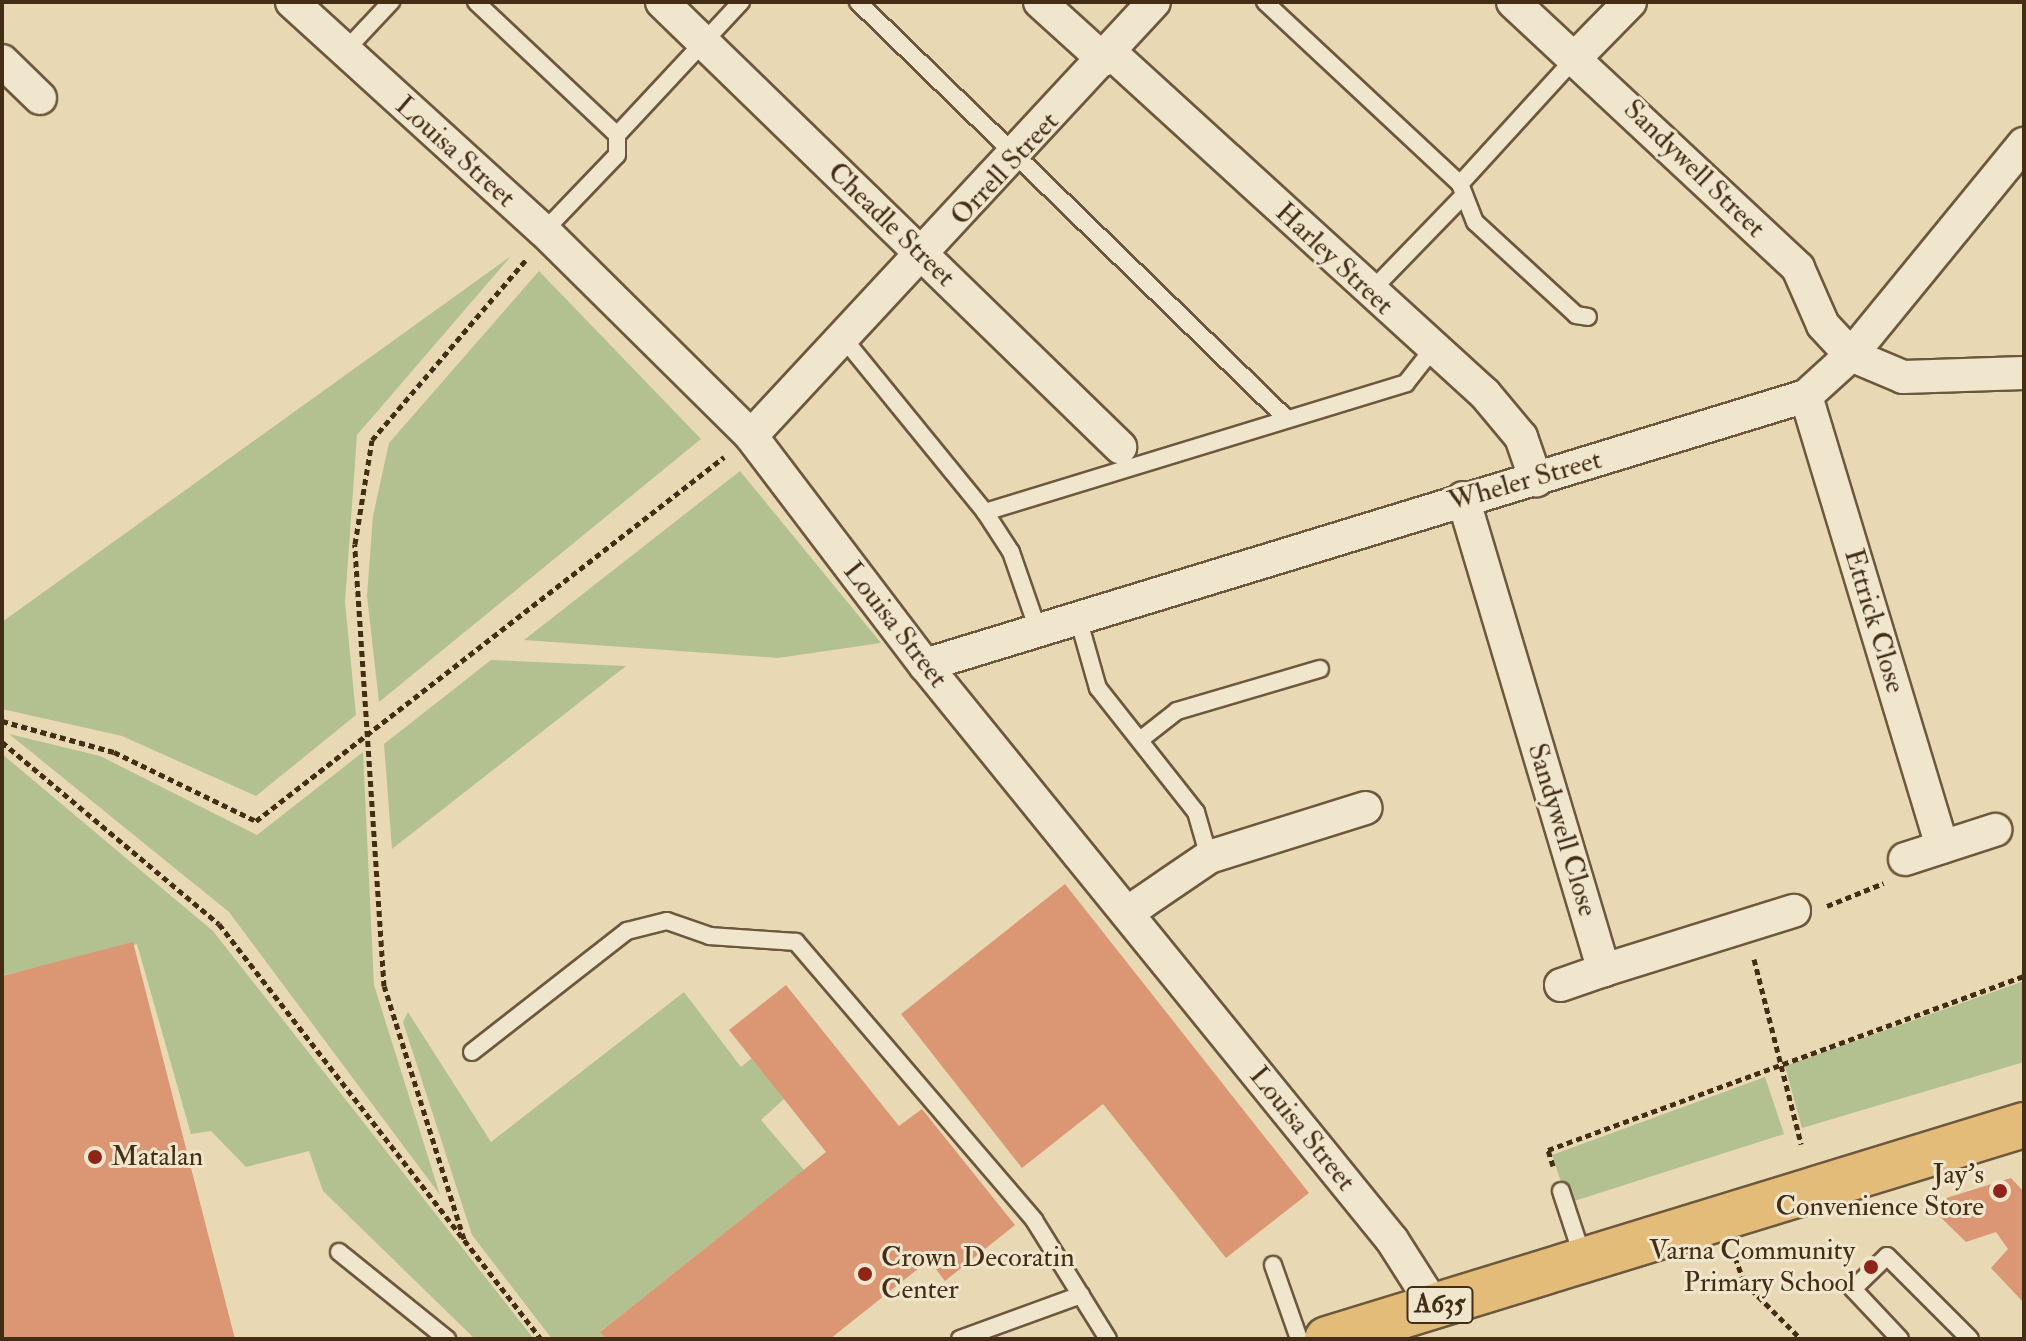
<!DOCTYPE html>
<html>
<head>
<meta charset="utf-8">
<style>
  body { margin:0 }
  #map { position:relative; width:2026px; height:1341px; overflow:hidden; background:#e8d9b4; font-family:"IM FELL Double Pica",serif }
  div>[style] { position:absolute }
  .green>* { inset:0; background:#b3c08f }
  .building>* { inset:0; background:#db9674 }
  .path>* { height:5px; margin-top:-2.5px; transform-origin:0; background:repeating-linear-gradient(90deg,#442d15 0 6px,transparent 0 10px) }
  .roads { filter:drop-shadow(2px 0 #6d583d) drop-shadow(-2px 0 #6d583d) drop-shadow(0 2px #6d583d) drop-shadow(0 -2px #6d583d) }
  .service>* { height:16px; margin:-8px; padding:0 8px; transform-origin:8px; border-radius:8px; background:#f0e6ce }
  .minor>* { height:32px; margin:-16px; padding:0 16px; transform-origin:16px; border-radius:16px; background:#f0e6ce }
  .trunk>* { height:44px; margin:-22px; padding:0 22px; transform-origin:22px; border-radius:22px; background:#e4bc7a }
  .dots>* { width:22px; height:22px; translate:-50% -50%; box-sizing:border-box; border:4px solid #f0e6ce; border-radius:50% }
  span { translate:-50% -50%; white-space:nowrap; text-align:center; line-height:1.15; -webkit-text-stroke:6px #f0e6ce; paint-order:stroke }
  .shield-label span { padding:2px 6px; background:#f0e6ce; border:2px solid; border-radius:6px; -webkit-text-stroke-width:0 }
  .shield-label { font-size:26px; color:#442d15; font-weight:700 }
  .street-label { font-size:28px; color:#442d15 }
  .poi-label { font-size:28px; color:#442d15 }
  .left { translate:0 -50%; text-align:left }
  .right { translate:-100% -50%; text-align:right }
  .frame { position:absolute; inset:0; border:4px solid #442d15; pointer-events:none }
</style>
</head>
<body>
<div id="map">
  <div class="green">
    <i style="clip-path:polygon(511px 256px,357px 435px,345px 602px,356px 715px,256px 796px,122px 736px,2px 709px,2px 622px)"></i>
    <i style="clip-path:polygon(539px 271px,701px 439px,379px 702px,367px 596px,373px 516px,389px 443px)"></i>
    <i style="clip-path:polygon(740px 471px,881px 643px,778px 658px,524px 640px)"></i>
    <i style="clip-path:polygon(491px 660px,626px 666px,392px 849px,384px 744px)"></i>
    <i style="clip-path:polygon(9px 734px,100px 756px,257px 835px,363px 752px,374px 985px,440px 1195px,229px 912px)"></i>
    <i style="clip-path:polygon(2px 754px,213px 931px,534px 1339px,475px 1339px,323px 1191px,309px 1151px,246px 1167px,211px 1131px,191px 1134px,137px 944px,4px 975px)"></i>
    <i style="clip-path:polygon(2024px 981px,2024px 1062px,1802px 1128px,1785px 1066px)"></i>
    <i style="clip-path:polygon(684px 992px,741px 1067px,752px 1058px,784px 1099px,761px 1120px,804px 1170px,601px 1331px,606px 1339px,552px 1339px,472px 1235px,403px 1022px,408px 1012px,491px 1142px)"></i>
    <i style="clip-path:polygon(1765px 1077px,1784px 1134px,1568px 1203px,1552px 1155px)"></i>
  </div>
  <div class="building">
    <i style="clip-path:polygon(1065px 884px,1309px 1193px,1226px 1258px,1103px 1104px,1022px 1168px,901px 1014px)"></i>
    <i style="clip-path:polygon(133px 942px,235px 1339px,2px 1339px,2px 976px)"></i>
    <i style="clip-path:polygon(786px 985px,899px 1126px,922px 1109px,1015px 1225px,945px 1281px,929px 1260px,830px 1339px,606px 1339px,600px 1332px,826px 1152px,729px 1030px)"></i>
    <i style="clip-path:polygon(2011px 1178px,2024px 1192px,2024px 1303px,1991px 1268px,2008px 1249px,1996px 1232px,1966px 1242px,1927px 1204px)"></i>
  </div>
  <div class="path">
    <i style="left:2px;top:721px;width:116px;rotate:15.5deg"></i>
    <i style="left:114px;top:752px;width:158px;rotate:25.9deg"></i>
    <i style="left:256px;top:821px;width:593px;rotate:-37.87deg"></i>
    <i style="left:2px;top:742px;width:283px;rotate:40deg"></i>
    <i style="left:219px;top:924px;width:525px;rotate:52.19deg"></i>
    <i style="left:1827px;top:906px;width:61px;rotate:-22deg"></i>
    <i style="left:1754px;top:959px;width:191px;rotate:75.7deg"></i>
    <i style="left:1553px;top:1166px;width:17px;rotate:-107deg"></i>
    <i style="left:1548px;top:1150px;width:507px;rotate:-20.08deg"></i>
    <i style="left:464px;top:1239px;width:265px;rotate:-107.5deg"></i>
    <i style="left:384px;top:986px;width:443px;rotate:-93.8deg"></i>
    <i style="left:355px;top:544px;width:105px;rotate:-80.7deg"></i>
    <i style="left:372px;top:440px;width:237px;rotate:-49.5deg"></i>
    <i style="left:1735px;top:1257px;width:27px;rotate:70deg"></i>
    <i style="left:1744px;top:1282px;width:81px;rotate:45deg"></i>
  </div>
  <div class="roads">
    <div class="service">
      <i style="left:476px;top:2px;width:194px;rotate:43.3deg"></i>
      <i style="left:617px;top:135px;width:182px;rotate:-47deg"></i>
      <i style="left:858px;top:2px;width:598px;rotate:44.19deg"></i>
      <i style="left:1265px;top:2px;width:267px;rotate:43deg"></i>
      <i style="left:1460px;top:184px;width:41px;rotate:68.5deg"></i>
      <i style="left:1475px;top:222px;width:137px;rotate:42.6deg"></i>
      <i style="left:1576px;top:315px;width:12px;rotate:9deg"></i>
      <i style="left:344px;top:52px;width:69px;rotate:-46.8deg"></i>
      <i style="left:1460px;top:184px;width:172px;rotate:-47.6deg"></i>
      <i style="left:544px;top:231px;width:105px;rotate:-46.2deg"></i>
      <i style="left:617px;top:155px;width:20px;rotate:-90deg"></i>
      <i style="left:1370px;top:292px;width:135px;rotate:-45.9deg"></i>
      <i style="left:844px;top:339px;width:223px;rotate:50.8deg"></i>
      <i style="left:985px;top:512px;width:440px;rotate:-17deg"></i>
      <i style="left:1406px;top:383px;width:42px;rotate:-51.8deg"></i>
      <i style="left:985px;top:512px;width:48px;rotate:57deg"></i>
      <i style="left:1011px;top:552px;width:83px;rotate:70.9deg"></i>
      <i style="left:1078px;top:618px;width:73px;rotate:74.1deg"></i>
      <i style="left:1098px;top:688px;width:158px;rotate:51.7deg"></i>
      <i style="left:1196px;top:812px;width:47px;rotate:73.9deg"></i>
      <i style="left:1140px;top:740px;width:47px;rotate:-38.1deg"></i>
      <i style="left:1177px;top:711px;width:149px;rotate:-16.4deg"></i>
      <i style="left:472px;top:1052px;width:197px;rotate:-38deg"></i>
      <i style="left:627px;top:931px;width:41px;rotate:-14deg"></i>
      <i style="left:667px;top:921px;width:46px;rotate:19.2deg"></i>
      <i style="left:710px;top:936px;width:86px;rotate:4deg"></i>
      <i style="left:796px;top:942px;width:366px;rotate:49.4deg"></i>
      <i style="left:1034px;top:1220px;width:140px;rotate:58.1deg"></i>
      <i style="left:1561px;top:1191px;width:71px;rotate:71.8deg"></i>
      <i style="left:339px;top:1252px;width:139px;rotate:38.9deg"></i>
      <i style="left:1273px;top:1265px;width:78px;rotate:70.6deg"></i>
      <i style="left:960px;top:1339px;width:129px;rotate:-20deg"></i>
      <i style="left:1900px;top:1339px;width:69px;rotate:-133.2deg"></i>
      <i style="left:1853px;top:1289px;width:47px;rotate:-44.1deg"></i>
      <i style="left:1887px;top:1256px;width:117px;rotate:45deg"></i>
    </div>
    <div class="minor">
      <i style="left:292px;top:2px;width:341px;rotate:42.3deg"></i>
      <i style="left:544px;top:231px;width:291px;rotate:44.7deg"></i>
      <i style="left:751px;top:436px;width:288px;rotate:52.8deg"></i>
      <i style="left:925px;top:665px;width:741px;rotate:50.92deg"></i>
      <i style="left:1392px;top:1240px;width:78px;rotate:57.5deg"></i>
      <i style="left:662px;top:2px;width:639px;rotate:44.18deg"></i>
      <i style="left:1040px;top:2px;width:86px;rotate:42.2deg"></i>
      <i style="left:1513px;top:2px;width:390px;rotate:43deg"></i>
      <i style="left:1798px;top:268px;width:62px;rotate:66.3deg"></i>
      <i style="left:1823px;top:325px;width:41px;rotate:47deg"></i>
      <i style="left:1851px;top:355px;width:56px;rotate:22.9deg"></i>
      <i style="left:1903px;top:377px;width:121px;rotate:-1.9deg"></i>
      <i style="left:1111px;top:53px;width:506px;rotate:42.36deg"></i>
      <i style="left:1485px;top:394px;width:56px;rotate:50.1deg"></i>
      <i style="left:1521px;top:437px;width:46px;rotate:70.8deg"></i>
      <i style="left:1576px;top:57px;width:77px;rotate:-45.5deg"></i>
      <i style="left:2px;top:61px;width:53px;rotate:44.2deg"></i>
      <i style="left:1806px;top:396px;width:471px;rotate:73.2deg"></i>
      <i style="left:751px;top:436px;width:592px;rotate:-47.12deg"></i>
      <i style="left:1463px;top:498px;width:493px;rotate:73.4deg"></i>
      <i style="left:1604px;top:970px;width:199px;rotate:-17.3deg"></i>
      <i style="left:925px;top:665px;width:921px;rotate:-16.98deg"></i>
      <i style="left:1806px;top:396px;width:61px;rotate:-42.3deg"></i>
      <i style="left:1851px;top:355px;width:273px;rotate:-50.7deg"></i>
      <i style="left:1905px;top:859px;width:95px;rotate:-17.9deg"></i>
      <i style="left:1127px;top:913px;width:99px;rotate:-34.3deg"></i>
      <i style="left:1209px;top:857px;width:164px;rotate:-17.4deg"></i>
      <i style="left:1561px;top:985px;width:46px;rotate:-19.2deg"></i>
    </div>
    <div class="trunk">
      <i style="left:1327px;top:1339px;width:729px;rotate:-17.07deg"></i>
    </div>
  </div>
  <div class="dots">
    <i style="left:95px;top:1157px;background:#8f2418"></i>
    <i style="left:2000px;top:1191px;background:#8f2418"></i>
    <i style="left:1871px;top:1267px;background:#8f2418"></i>
    <i style="left:865px;top:1274px;background:#8f2418"></i>
  </div>
  <div class="shield-label">
    <span style="left:1440px;top:1305px">A635</span>
  </div>
  <div class="street-label">
    <span style="left:455px;top:152px;rotate:42deg">Louisa Street</span>
    <span style="left:1005px;top:169px;rotate:-47deg">Orrell Street</span>
    <span style="left:1694px;top:169px;rotate:44deg">Sandywell Street</span>
    <span style="left:891px;top:225px;rotate:44deg">Cheadle Street</span>
    <span style="left:1334px;top:259px;rotate:43deg">Harley Street</span>
    <span style="left:1525px;top:481px;rotate:-16deg">Wheler Street</span>
    <span style="left:1874px;top:621px;rotate:73deg">Ettrick Close</span>
    <span style="left:895px;top:625px;rotate:52deg">Louisa Street</span>
    <span style="left:1562px;top:830px;rotate:73deg">Sandywell Close</span>
    <span style="left:1302px;top:1129px;rotate:51deg">Louisa Street</span>
  </div>
  <div class="poi-label">
    <span class="left" style="left:111px;top:1157px">Matalan</span>
    <span class="right" style="left:1984px;top:1191px">Jay's<br>Convenience Store</span>
    <span class="right" style="left:1855px;top:1267px">Varna Community<br>Primary School</span>
    <span class="left" style="left:881px;top:1274px">Crown Decoratin<br>Center</span>
  </div>
  <div class="frame"></div>
</div>
</body>
</html>
